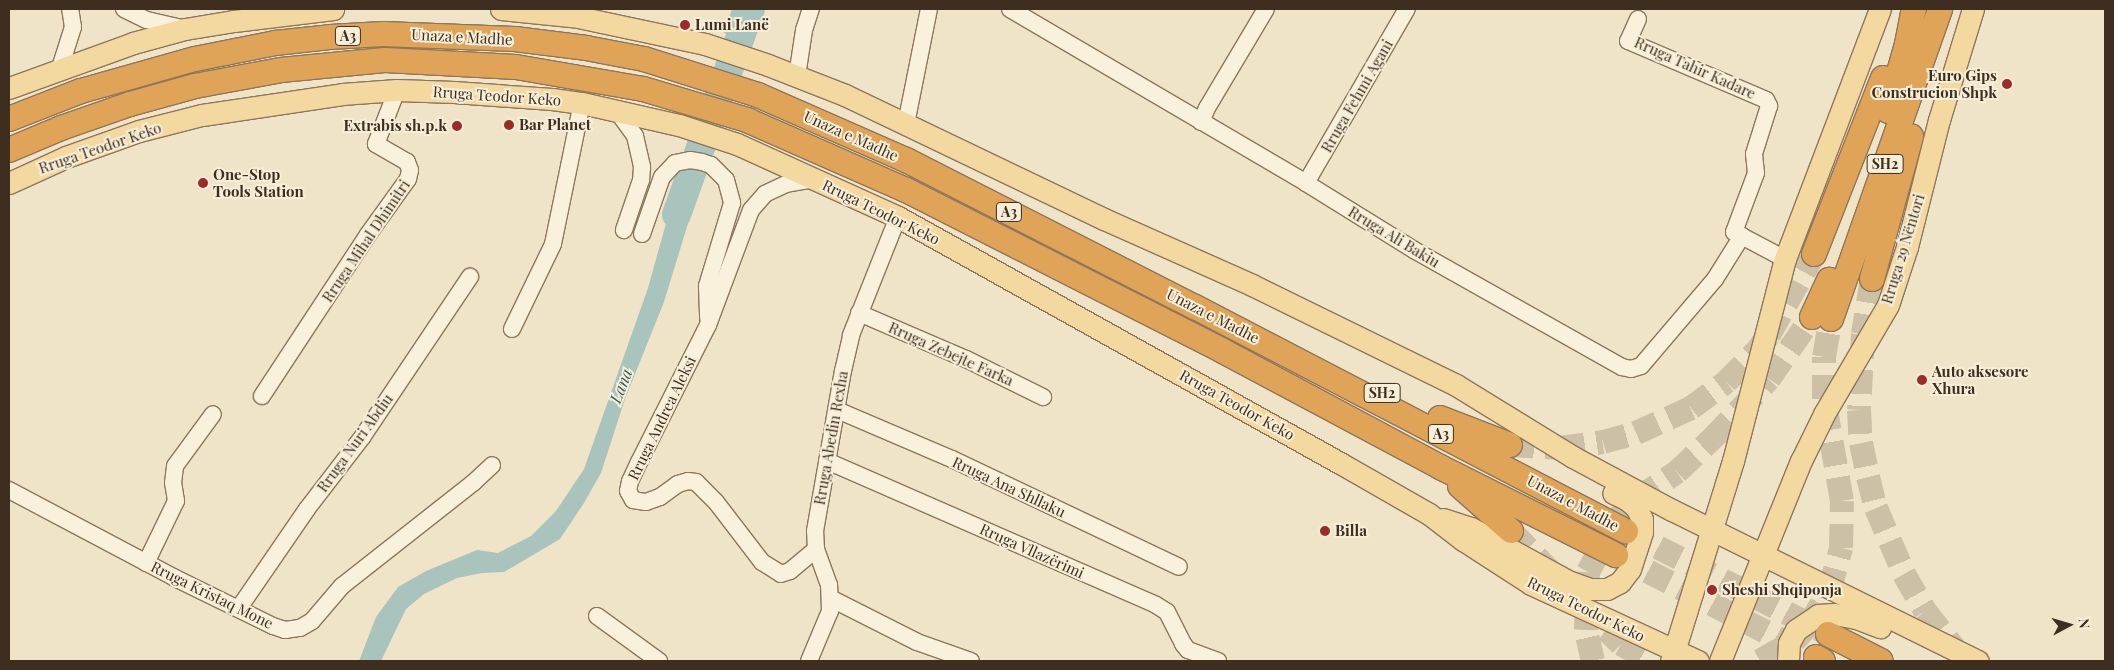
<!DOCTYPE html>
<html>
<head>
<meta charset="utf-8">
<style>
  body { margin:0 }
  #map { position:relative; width:2114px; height:670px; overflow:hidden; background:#f0e4c8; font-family:"Playfair Display",serif }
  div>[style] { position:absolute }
  .water>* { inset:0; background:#a9c4bc }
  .river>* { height:29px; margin:-14.5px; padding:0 14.5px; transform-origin:14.5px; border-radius:14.5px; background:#a9c4bc }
  .highway-tunnel>* { height:24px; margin-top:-12px; transform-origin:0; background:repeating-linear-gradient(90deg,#ccc0a6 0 24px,transparent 0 36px) }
  .roads { filter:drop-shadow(1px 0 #8d765c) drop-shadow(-1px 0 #8d765c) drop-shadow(0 1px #8d765c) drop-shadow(0 -1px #8d765c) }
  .minor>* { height:16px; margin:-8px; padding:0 8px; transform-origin:8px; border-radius:8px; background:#faf1dc }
  .major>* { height:21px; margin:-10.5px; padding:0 10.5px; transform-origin:10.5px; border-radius:10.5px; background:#f3d9a0 }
  .highway>* { height:24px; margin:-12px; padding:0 12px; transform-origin:12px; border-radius:12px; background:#e0a458 }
  .dots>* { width:14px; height:14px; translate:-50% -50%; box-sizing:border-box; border:2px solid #f7eed8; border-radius:50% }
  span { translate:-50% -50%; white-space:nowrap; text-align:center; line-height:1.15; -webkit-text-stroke:4px #f7eed8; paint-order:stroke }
  .shield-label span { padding:1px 4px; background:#f7eed8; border:1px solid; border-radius:4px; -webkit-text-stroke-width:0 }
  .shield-label { font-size:14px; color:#3d2e20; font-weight:700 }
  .poi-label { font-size:15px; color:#3d2e20; font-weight:700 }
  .left { translate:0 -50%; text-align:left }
  .right { translate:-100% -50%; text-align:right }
  .street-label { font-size:15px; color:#3d2e20 }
  .water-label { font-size:16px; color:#2f5d5a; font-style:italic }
  .frame { position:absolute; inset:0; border:10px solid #3d2e20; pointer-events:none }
  .north { position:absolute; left:2044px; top:600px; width:50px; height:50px; -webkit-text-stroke:4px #f7eed8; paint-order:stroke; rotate:84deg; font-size:14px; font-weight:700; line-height:20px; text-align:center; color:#3d2e20 }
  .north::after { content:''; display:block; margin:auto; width:18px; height:22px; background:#3d2e20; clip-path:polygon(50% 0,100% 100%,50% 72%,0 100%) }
</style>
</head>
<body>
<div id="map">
  <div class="water">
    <i style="clip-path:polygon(732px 9px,762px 9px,758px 25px,746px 41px,724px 33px)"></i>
    <i style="clip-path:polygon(680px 173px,701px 181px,664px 302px,625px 399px,601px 473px,584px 503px,560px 539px,504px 572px,482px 573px,457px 578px,424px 594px,406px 609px,381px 661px,359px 661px,376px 617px,398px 587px,426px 571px,477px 550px,498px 553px,531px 536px,556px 511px,584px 469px,648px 288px)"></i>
  </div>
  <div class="river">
    <i style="left:676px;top:214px;width:218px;rotate:-70.2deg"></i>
  </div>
  <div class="highway-tunnel">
    <i style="left:1872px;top:279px;width:56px;rotate:99.3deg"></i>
    <i style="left:1863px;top:334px;width:76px;rotate:93deg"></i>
    <i style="left:1859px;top:410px;width:33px;rotate:87deg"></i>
    <i style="left:1861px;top:443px;width:35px;rotate:78deg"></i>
    <i style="left:1868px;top:477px;width:32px;rotate:76deg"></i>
    <i style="left:1876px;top:508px;width:72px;rotate:67deg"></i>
    <i style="left:1904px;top:574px;width:43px;rotate:60.4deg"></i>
    <i style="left:1925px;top:611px;width:55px;rotate:51.7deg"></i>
    <i style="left:1510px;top:445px;width:51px;rotate:3.4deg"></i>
    <i style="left:1561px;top:448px;width:42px;rotate:-8.1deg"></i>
    <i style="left:1603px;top:442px;width:34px;rotate:-15deg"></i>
    <i style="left:1636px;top:433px;width:60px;rotate:-24.4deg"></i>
    <i style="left:1691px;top:408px;width:44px;rotate:-36.6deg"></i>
    <i style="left:1726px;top:382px;width:42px;rotate:-45deg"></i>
    <i style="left:1756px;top:352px;width:21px;rotate:-53deg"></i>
    <i style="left:1769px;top:335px;width:93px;rotate:-60.9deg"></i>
    <i style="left:1511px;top:531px;width:56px;rotate:45.7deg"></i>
    <i style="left:1626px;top:531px;width:220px;rotate:27deg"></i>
    <i style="left:1616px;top:555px;width:208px;rotate:27.2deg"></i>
    <i style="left:1581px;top:605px;width:56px;rotate:44.3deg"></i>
    <i style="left:1621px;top:644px;width:35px;rotate:29deg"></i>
    <i style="left:1593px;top:661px;width:32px;rotate:-103deg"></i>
    <i style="left:1586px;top:630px;width:58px;rotate:-88deg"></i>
    <i style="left:1588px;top:572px;width:59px;rotate:-61.7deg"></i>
    <i style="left:1616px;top:520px;width:30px;rotate:-45deg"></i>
    <i style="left:1637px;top:499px;width:48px;rotate:-34deg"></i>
    <i style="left:1677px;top:472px;width:50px;rotate:-43.4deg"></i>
    <i style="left:1713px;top:438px;width:81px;rotate:-46.5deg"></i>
    <i style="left:1769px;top:379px;width:75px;rotate:-55.3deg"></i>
    <i style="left:1760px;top:661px;width:39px;rotate:-30deg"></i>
    <i style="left:1794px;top:641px;width:22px;rotate:-47deg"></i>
    <i style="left:1809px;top:625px;width:39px;rotate:-59deg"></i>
    <i style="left:1829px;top:592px;width:46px;rotate:-74.7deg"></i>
    <i style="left:1841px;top:548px;width:47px;rotate:-88.8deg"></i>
    <i style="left:1842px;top:501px;width:104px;rotate:-100deg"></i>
    <i style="left:1824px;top:399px;width:42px;rotate:-90deg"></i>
    <i style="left:1824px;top:357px;width:39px;rotate:-80deg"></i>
  </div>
  <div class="roads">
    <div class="minor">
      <i style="left:124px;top:9px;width:25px;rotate:26deg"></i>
      <i style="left:147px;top:20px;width:39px;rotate:13deg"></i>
      <i style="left:1010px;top:9px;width:343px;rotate:30.4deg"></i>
      <i style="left:1306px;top:183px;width:127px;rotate:31.8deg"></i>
      <i style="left:1414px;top:250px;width:239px;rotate:29.4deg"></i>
      <i style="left:1622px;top:367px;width:9px;rotate:13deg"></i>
      <i style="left:1631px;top:369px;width:10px;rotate:-17deg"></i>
      <i style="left:1641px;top:366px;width:114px;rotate:-49.6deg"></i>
      <i style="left:1715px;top:279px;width:51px;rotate:-57.9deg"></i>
      <i style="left:1638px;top:19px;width:24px;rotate:114deg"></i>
      <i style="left:1628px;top:41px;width:150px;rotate:23.1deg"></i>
      <i style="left:1766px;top:100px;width:7px;rotate:63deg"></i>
      <i style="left:1769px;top:106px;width:50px;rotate:107.4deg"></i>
      <i style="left:1754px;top:154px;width:19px;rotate:84deg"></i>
      <i style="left:1756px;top:173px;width:63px;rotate:110.4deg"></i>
      <i style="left:1734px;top:232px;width:58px;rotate:27.9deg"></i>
      <i style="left:60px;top:68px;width:43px;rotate:-72.4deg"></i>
      <i style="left:73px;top:27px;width:18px;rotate:-99deg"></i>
      <i style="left:797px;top:76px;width:47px;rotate:-81.3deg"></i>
      <i style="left:804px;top:30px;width:22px;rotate:-72deg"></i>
      <i style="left:617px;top:111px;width:31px;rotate:54deg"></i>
      <i style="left:635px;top:136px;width:32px;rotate:77deg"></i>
      <i style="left:642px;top:167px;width:13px;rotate:94deg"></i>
      <i style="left:641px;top:180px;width:53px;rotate:108.8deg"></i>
      <i style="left:1201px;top:122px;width:15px;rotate:-67deg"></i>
      <i style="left:1207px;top:108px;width:115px;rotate:-59.2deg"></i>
      <i style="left:906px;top:124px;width:117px;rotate:-78.7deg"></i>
      <i style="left:814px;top:179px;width:28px;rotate:170deg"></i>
      <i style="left:786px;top:184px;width:23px;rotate:155deg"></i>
      <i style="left:765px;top:194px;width:21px;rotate:131deg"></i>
      <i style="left:751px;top:210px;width:123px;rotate:110.5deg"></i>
      <i style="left:708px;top:325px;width:153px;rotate:116.7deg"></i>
      <i style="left:639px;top:462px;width:21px;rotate:115deg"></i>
      <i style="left:630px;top:481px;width:10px;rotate:101deg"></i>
      <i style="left:628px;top:491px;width:10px;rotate:61deg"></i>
      <i style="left:633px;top:500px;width:13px;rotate:9deg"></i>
      <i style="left:646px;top:502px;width:15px;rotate:-20deg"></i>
      <i style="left:660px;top:497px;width:22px;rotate:-36deg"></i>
      <i style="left:678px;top:484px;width:10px;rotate:-17deg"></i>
      <i style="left:688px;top:481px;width:8px;rotate:7deg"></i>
      <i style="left:696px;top:482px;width:28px;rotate:45deg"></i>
      <i style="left:716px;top:502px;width:76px;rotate:52.5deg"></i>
      <i style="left:762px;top:562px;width:22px;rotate:32deg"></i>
      <i style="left:781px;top:574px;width:9px;rotate:-18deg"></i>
      <i style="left:790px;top:571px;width:34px;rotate:-40deg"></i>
      <i style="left:1306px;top:183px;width:201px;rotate:-59.9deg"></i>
      <i style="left:642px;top:234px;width:60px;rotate:-70.7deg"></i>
      <i style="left:662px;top:177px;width:19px;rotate:-47deg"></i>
      <i style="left:675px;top:163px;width:15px;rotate:-11deg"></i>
      <i style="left:690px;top:160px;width:12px;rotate:9deg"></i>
      <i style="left:702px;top:162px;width:9px;rotate:18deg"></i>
      <i style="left:711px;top:165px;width:21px;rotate:45deg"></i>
      <i style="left:726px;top:180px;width:24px;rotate:75deg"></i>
      <i style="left:732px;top:203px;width:87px;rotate:106.8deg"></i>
      <i style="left:707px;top:286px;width:32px;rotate:88deg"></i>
      <i style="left:859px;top:313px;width:116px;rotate:23.3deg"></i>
      <i style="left:966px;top:359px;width:86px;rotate:26.3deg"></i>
      <i style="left:512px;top:329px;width:94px;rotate:-64.2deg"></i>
      <i style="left:553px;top:244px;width:144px;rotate:-78.4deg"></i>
      <i style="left:262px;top:396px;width:191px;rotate:-56.7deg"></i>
      <i style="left:367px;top:236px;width:70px;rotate:-54.3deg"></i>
      <i style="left:408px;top:179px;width:9px;rotate:-77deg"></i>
      <i style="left:410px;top:170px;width:9px;rotate:-111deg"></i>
      <i style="left:407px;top:162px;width:36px;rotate:-150deg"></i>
      <i style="left:376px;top:144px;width:58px;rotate:-68.7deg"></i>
      <i style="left:837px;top:410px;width:125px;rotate:23.1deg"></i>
      <i style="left:952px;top:459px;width:251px;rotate:25.4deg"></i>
      <i style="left:827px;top:461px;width:359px;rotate:23.6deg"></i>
      <i style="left:1156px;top:605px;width:13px;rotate:32deg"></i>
      <i style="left:1167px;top:612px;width:36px;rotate:63deg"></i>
      <i style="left:1183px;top:644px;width:8px;rotate:50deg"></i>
      <i style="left:1188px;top:650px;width:32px;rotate:20deg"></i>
      <i style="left:9px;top:490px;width:186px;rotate:27.9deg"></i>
      <i style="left:173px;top:577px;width:111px;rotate:26.1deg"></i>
      <i style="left:273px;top:626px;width:13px;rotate:18deg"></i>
      <i style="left:285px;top:630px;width:15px;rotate:-8deg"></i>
      <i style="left:300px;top:628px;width:14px;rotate:-30deg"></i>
      <i style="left:312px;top:621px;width:46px;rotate:-49.4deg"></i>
      <i style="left:342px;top:586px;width:167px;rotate:-38.2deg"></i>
      <i style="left:473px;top:483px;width:26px;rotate:-43deg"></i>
      <i style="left:146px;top:563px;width:69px;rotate:-64.2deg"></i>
      <i style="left:176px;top:501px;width:18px;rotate:-99deg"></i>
      <i style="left:173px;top:483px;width:17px;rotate:-83deg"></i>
      <i style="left:175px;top:466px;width:64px;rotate:-53.8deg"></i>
      <i style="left:830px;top:598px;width:97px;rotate:26.8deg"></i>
      <i style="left:917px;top:642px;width:57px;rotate:19.4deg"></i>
      <i style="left:239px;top:608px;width:120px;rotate:-55.5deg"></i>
      <i style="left:307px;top:509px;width:92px;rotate:-52.5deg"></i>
      <i style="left:363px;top:436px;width:192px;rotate:-56.1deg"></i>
      <i style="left:597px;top:616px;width:77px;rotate:36deg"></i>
      <i style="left:809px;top:661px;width:54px;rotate:-67.2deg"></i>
      <i style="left:830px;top:611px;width:26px;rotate:-92deg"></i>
      <i style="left:829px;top:585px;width:38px;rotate:-110deg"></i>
      <i style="left:816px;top:549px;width:18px;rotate:-93deg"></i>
      <i style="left:815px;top:531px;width:162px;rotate:-80.1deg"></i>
      <i style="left:843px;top:371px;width:37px;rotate:-77deg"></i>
      <i style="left:851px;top:335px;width:127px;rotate:-68.3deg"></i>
    </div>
    <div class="major">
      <i style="left:501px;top:9px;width:77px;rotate:5.9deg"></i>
      <i style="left:578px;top:17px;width:130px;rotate:12deg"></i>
      <i style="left:705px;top:44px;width:66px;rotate:18.4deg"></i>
      <i style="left:768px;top:65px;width:83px;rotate:21.3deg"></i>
      <i style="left:845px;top:95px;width:287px;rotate:25.6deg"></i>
      <i style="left:1104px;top:219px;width:162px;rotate:24deg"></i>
      <i style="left:1252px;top:285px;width:227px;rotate:26.1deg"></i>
      <i style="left:1456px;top:385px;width:137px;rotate:31.6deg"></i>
      <i style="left:1573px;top:457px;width:112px;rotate:28.2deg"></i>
      <i style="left:1672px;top:510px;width:341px;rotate:26.3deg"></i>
      <i style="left:9px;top:88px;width:132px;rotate:-19.9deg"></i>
      <i style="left:133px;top:43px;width:54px;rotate:-15.1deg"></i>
      <i style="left:185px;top:29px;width:50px;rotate:-9.3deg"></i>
      <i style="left:234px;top:21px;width:100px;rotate:-6.9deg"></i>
      <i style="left:9px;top:183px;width:63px;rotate:-24.5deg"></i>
      <i style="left:66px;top:157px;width:77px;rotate:-19.6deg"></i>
      <i style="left:139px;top:131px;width:65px;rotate:-14.3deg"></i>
      <i style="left:202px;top:115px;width:142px;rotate:-8.5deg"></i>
      <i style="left:342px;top:94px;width:55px;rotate:-4.2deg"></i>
      <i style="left:397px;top:90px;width:57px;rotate:2deg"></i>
      <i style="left:454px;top:92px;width:98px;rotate:4.1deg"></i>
      <i style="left:552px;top:99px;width:30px;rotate:8deg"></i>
      <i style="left:582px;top:103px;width:99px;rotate:12.8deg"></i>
      <i style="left:679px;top:125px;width:61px;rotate:18.1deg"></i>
      <i style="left:737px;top:144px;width:177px;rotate:24.4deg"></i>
      <i style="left:898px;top:217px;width:506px;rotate:29.1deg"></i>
      <i style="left:1340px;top:463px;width:103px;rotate:29.8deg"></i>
      <i style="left:1429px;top:514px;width:43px;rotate:37.4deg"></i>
      <i style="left:1463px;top:540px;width:81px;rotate:32.9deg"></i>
      <i style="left:1531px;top:584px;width:184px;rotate:24.8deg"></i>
      <i style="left:1443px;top:519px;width:29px;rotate:18deg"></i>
      <i style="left:1471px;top:528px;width:111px;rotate:28.7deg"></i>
      <i style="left:1568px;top:581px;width:23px;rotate:20deg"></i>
      <i style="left:1590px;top:589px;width:17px"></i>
      <i style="left:1607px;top:589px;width:15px;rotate:-28deg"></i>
      <i style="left:1620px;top:582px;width:16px;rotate:-52deg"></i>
      <i style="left:1630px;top:569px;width:39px;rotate:-72deg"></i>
      <i style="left:1642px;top:532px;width:13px;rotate:-90deg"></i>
      <i style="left:1642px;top:519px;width:13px;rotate:-117deg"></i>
      <i style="left:1636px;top:507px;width:13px;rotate:-141deg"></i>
      <i style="left:1626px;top:499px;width:14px;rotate:-155deg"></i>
      <i style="left:1671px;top:661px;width:209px;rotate:-72.8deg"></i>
      <i style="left:1733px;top:461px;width:209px;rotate:-75.6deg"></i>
      <i style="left:1785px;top:259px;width:267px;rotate:-69.2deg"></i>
      <i style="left:1720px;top:661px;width:216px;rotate:-68deg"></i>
      <i style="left:1801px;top:461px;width:52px;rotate:-63.9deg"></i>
      <i style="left:1824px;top:414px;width:126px;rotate:-59.6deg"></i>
      <i style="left:1888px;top:305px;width:61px;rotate:-71.9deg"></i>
      <i style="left:1907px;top:247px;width:131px;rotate:-75.9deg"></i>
      <i style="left:1939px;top:120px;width:116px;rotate:-73deg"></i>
      <i style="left:1788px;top:661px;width:18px;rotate:-87deg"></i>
      <i style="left:1789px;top:643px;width:15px;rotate:-62deg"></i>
      <i style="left:1796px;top:630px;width:27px;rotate:-34deg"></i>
      <i style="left:1818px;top:615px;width:16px;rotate:-4deg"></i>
      <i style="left:1834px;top:614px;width:22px;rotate:10deg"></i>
      <i style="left:1856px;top:618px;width:26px;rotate:21deg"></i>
    </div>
    <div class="highway">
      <i style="left:1888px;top:111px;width:70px;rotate:-74.2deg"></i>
      <i style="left:1907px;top:44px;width:36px;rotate:-79deg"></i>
      <i style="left:9px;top:119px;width:77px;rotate:-21.3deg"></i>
      <i style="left:81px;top:91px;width:118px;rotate:-15.7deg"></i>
      <i style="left:195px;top:59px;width:82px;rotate:-11.3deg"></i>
      <i style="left:275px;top:43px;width:55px;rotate:-6.2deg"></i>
      <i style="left:330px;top:37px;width:53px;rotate:-3.2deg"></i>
      <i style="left:383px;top:34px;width:132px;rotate:2.2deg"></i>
      <i style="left:515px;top:39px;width:72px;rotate:7.2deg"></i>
      <i style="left:586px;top:48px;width:59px;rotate:10.7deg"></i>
      <i style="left:644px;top:59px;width:120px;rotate:17.5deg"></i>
      <i style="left:758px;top:95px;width:162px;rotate:23.7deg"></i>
      <i style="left:906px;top:160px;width:324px;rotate:27deg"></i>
      <i style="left:1195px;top:307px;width:486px;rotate:27.5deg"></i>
      <i style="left:9px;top:150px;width:56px;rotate:-22.9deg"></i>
      <i style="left:61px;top:128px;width:73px;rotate:-19.2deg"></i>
      <i style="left:130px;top:104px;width:67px;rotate:-15.5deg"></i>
      <i style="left:195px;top:86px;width:87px;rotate:-10.5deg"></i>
      <i style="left:281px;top:70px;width:104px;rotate:-5.5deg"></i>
      <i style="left:385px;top:60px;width:131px;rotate:3.1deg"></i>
      <i style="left:516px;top:67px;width:129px;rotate:9.8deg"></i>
      <i style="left:643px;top:89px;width:109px;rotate:16.6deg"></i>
      <i style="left:747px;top:120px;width:174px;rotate:23.8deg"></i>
      <i style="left:906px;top:190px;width:356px;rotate:26.9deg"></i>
      <i style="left:1223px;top:351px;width:246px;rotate:28.1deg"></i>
      <i style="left:1440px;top:467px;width:197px;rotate:26.6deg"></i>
      <i style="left:1814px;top:254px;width:189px;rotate:-68.6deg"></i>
      <i style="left:1872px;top:279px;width:148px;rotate:-74.7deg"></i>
      <i style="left:1812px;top:317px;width:41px;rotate:-65.3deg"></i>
      <i style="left:1831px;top:319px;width:329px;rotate:-70.6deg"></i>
      <i style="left:1440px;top:418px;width:75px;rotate:21.1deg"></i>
      <i style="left:1460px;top:486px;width:68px;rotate:41.4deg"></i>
      <i style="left:1828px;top:634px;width:59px;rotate:27deg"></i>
      <i style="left:1816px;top:657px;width:8px;rotate:30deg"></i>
    </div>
  </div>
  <div class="dots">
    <i style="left:685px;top:25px;background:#9e2a2b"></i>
    <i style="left:2007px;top:84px;background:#9e2a2b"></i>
    <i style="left:509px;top:125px;background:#9e2a2b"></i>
    <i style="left:457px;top:126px;background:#9e2a2b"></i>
    <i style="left:203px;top:183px;background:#9e2a2b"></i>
    <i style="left:1922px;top:380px;background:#9e2a2b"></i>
    <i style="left:1325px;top:531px;background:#9e2a2b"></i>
    <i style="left:1712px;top:590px;background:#9e2a2b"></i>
  </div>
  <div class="shield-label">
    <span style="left:348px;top:36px">A3</span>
    <span style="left:1885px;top:164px">SH2</span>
    <span style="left:1009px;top:212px">A3</span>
    <span style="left:1382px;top:393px">SH2</span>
    <span style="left:1441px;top:434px">A3</span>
  </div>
  <div class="poi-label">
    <span class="left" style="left:695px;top:25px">Lumi Lanë</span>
    <span class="right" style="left:1997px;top:84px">Euro Gips<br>Construcion Shpk</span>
    <span class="left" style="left:519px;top:125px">Bar Planet</span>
    <span class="right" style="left:447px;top:126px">Extrabis sh.p.k</span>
    <span class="left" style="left:213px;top:183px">One-Stop<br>Tools Station</span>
    <span class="left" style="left:1932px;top:380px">Auto aksesore<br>Xhura</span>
    <span class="left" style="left:1335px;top:531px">Billa</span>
    <span class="left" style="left:1722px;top:590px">Sheshi Shqiponja</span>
  </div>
  <div class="street-label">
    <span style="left:462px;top:37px;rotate:3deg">Unaza e Madhe</span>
    <span style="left:1695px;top:68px;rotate:24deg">Rruga Tahir Kadare</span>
    <span style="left:497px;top:96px;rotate:4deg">Rruga Teodor Keko</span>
    <span style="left:1357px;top:96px;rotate:-60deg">Rruga Fehmi Agani</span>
    <span style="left:851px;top:136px;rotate:24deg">Unaza e Madhe</span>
    <span style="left:100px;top:148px;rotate:-19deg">Rruga Teodor Keko</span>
    <span style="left:881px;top:212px;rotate:26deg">Rruga Teodor Keko</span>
    <span style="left:1394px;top:237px;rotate:31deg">Rruga Ali Bakiu</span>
    <span style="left:366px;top:241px;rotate:-56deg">Rruga Mihal Dhimitri</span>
    <span style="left:1903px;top:249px;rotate:-73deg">Rruga 29 Nëntori</span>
    <span style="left:1213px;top:316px;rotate:27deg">Unaza e Madhe</span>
    <span style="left:951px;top:354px;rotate:24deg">Rruga Zebejte Farka</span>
    <span style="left:1237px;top:405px;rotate:29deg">Rruga Teodor Keko</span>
    <span style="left:662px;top:418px;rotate:-64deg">Rruga Andrea Aleksi</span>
    <span style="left:831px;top:438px;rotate:-80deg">Rruga Abedin Rexha</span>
    <span style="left:355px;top:443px;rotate:-54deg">Rruga Nuri Abdiu</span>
    <span style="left:1009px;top:487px;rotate:25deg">Rruga Ana Shllaku</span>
    <span style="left:1573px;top:503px;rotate:28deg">Unaza e Madhe</span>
    <span style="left:1032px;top:551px;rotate:24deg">Rruga Vllazërimi</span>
    <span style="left:212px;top:595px;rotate:26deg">Rruga Kristaq Mone</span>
    <span style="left:1586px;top:609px;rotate:26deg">Rruga Teodor Keko</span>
  </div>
  <div class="water-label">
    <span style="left:621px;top:386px;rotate:-69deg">Lana</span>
  </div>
  <div class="frame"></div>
  <div class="north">N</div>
</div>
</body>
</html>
